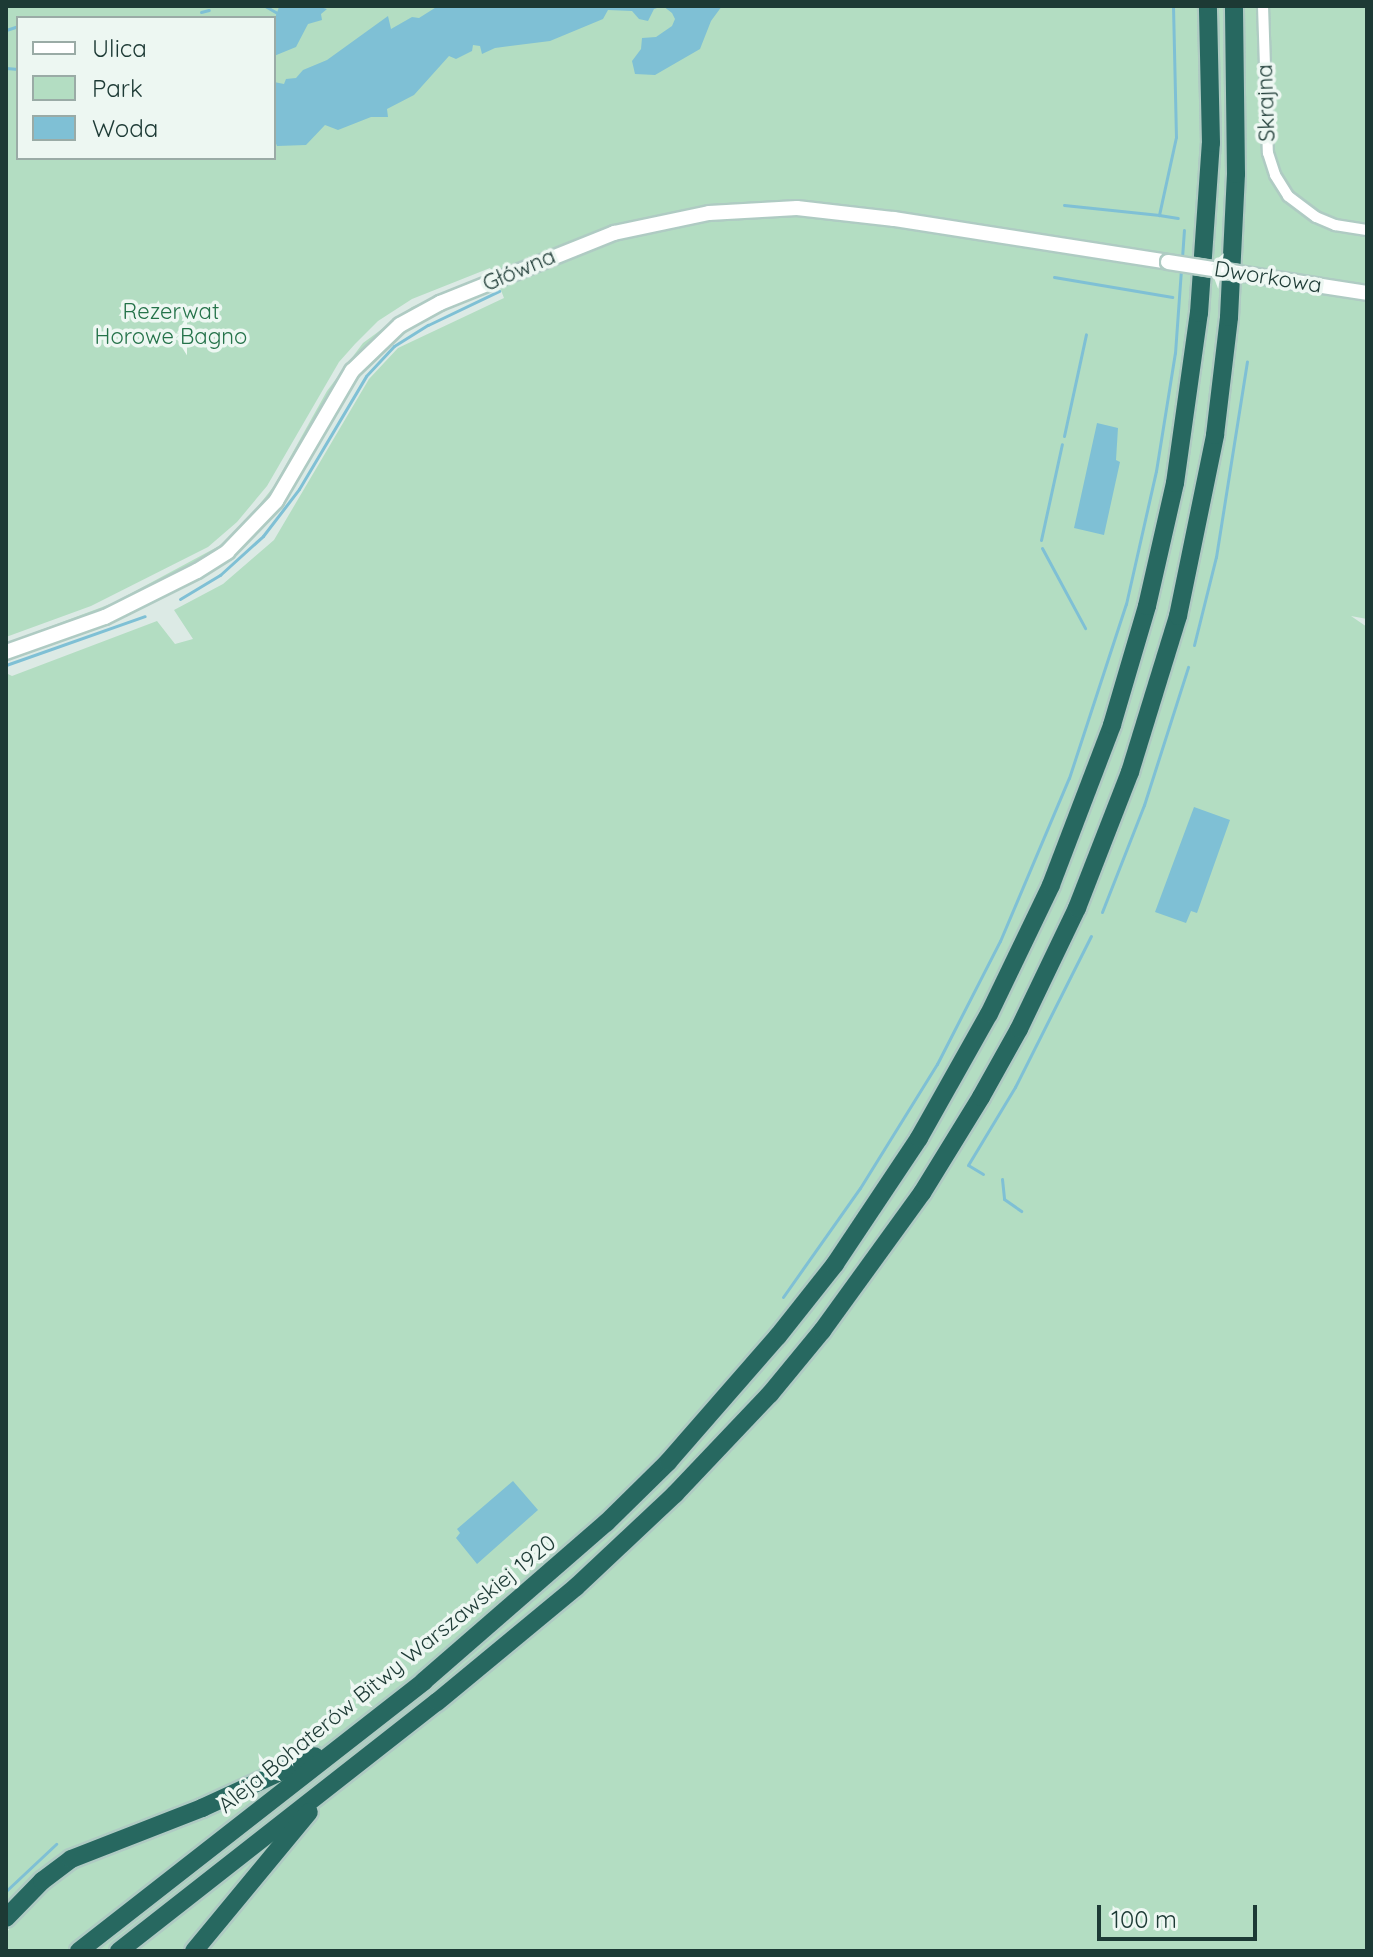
<!DOCTYPE html>
<html>
<head>
<meta charset="utf-8">
<style>
  body { margin:0 }
  #map { position:relative; width:1373px; height:1957px; overflow:hidden; background:#dceae5; font-family:Quicksand,sans-serif }
  div>[style] { position:absolute }
  .green>* { inset:0; background:#b3ddc2 }
  .water>* { inset:0; background:#7fc0d5 }
  .stream>* { height:3px; margin:-1.5px; padding:0 1.5px; transform-origin:1.5px; border-radius:1.5px; background:#7fc0d5 }
  .roads { filter:drop-shadow(2px 0 #afcbc3) drop-shadow(-2px 0 #afcbc3) drop-shadow(0 2px #afcbc3) drop-shadow(0 -2px #afcbc3) }
  .street>* { height:10px; margin:-5px; padding:0 5px; transform-origin:5px; border-radius:5px; background:#fff }
  .secondary>* { height:14px; margin:-7px; padding:0 7px; transform-origin:7px; border-radius:7px; background:#fff }
  .highway>* { height:18px; margin:-9px; padding:0 9px; transform-origin:9px; border-radius:9px; background:#276860 }
  .bridges { filter:drop-shadow(2px 0 #afcbc3) drop-shadow(-2px 0 #afcbc3) drop-shadow(0 2px #afcbc3) drop-shadow(0 -2px #afcbc3) }
  .secondary-bridge>* { height:14px; margin:-7px; padding:0 7px; transform-origin:7px; border-radius:7px; background:#fff }
  span { translate:-50% -50%; white-space:nowrap; text-align:center; line-height:1.15; -webkit-text-stroke:7px #edf7f2; paint-order:stroke }
  .street-label { font-size:22px; color:#1d3a35 }
  .park-label { font-size:22px; color:#25734a }
  .frame { position:absolute; inset:0; border:8px solid #1d3a35; pointer-events:none }
  .legend { position:absolute; left:16px; top:16px; width:260px; height:144px; box-sizing:border-box; background:#edf7f2; border:2px solid #9aaba6; margin:0; padding:10px 14px; list-style:none; font-size:24px; color:#1d3a35 }
  .legend li { display:flex; align-items:center; gap:16px; height:40px }
  .legend b { width:40px; border:2px solid #9aaba6 }
  .scale { position:absolute; left:1097px; top:1905px; width:160px; height:36px; box-sizing:border-box; border:4px solid #1d3a35; border-top:0; padding-left:10px; font-size:24px; line-height:28px; white-space:nowrap; color:#1d3a35; -webkit-text-stroke:6px #edf7f2; paint-order:stroke }
</style>
</head>
<body>
<div id="map">
  <div class="green">
    <i style="clip-path:polygon(evenodd,6px 6px,1367px 6px,1367px 619px,1351px 616px,1367px 627px,1367px 1951px,6px 1951px,6px 1933px,38px 1895px,70px 1869px,193px 1811px,104px 1835px,74px 1848px,40px 1870px,6px 1903px,6px 673px,12px 676px,157px 621px,175px 644px,193px 639px,174px 610px,223px 584px,274px 540px,369px 379px,398px 348px,504px 298px,495px 275px,403px 316px,385px 328px,338px 380px,276px 489px,258px 512px,219px 551px,110px 608px,6px 646px,6px 643px,113px 603px,219px 546px,245px 523px,274px 486px,327px 391px,363px 343px,412px 307px,493px 272px,490px 268px,412px 299px,378px 321px,355px 344px,339px 362px,267px 486px,237px 522px,208px 547px,91px 606px,6px 637px,6px 6px,18px 18px,274px 18px,274px 158px,18px 158px,18px 18px)"></i>
  </div>
  <div class="water">
    <i style="clip-path:polygon(316px 6px,327px 9px,321px 14px,322px 20px,308px 24px,296px 47px,274px 56px,274px 21px,279px 7px)"></i>
    <i style="clip-path:polygon(438px 6px,722px 6px,711px 21px,700px 49px,655px 75px,635px 74px,632px 61px,641px 49px,642px 38px,656px 37px,672px 26px,675px 19px,672px 13px,663px 6px,654px 9px,648px 21px,639px 19px,632px 11px,608px 10px,603px 19px,550px 41px,495px 48px,482px 54px,480px 46px,473px 45px,472px 51px,456px 59px,449px 56px,414px 95px,387px 109px,388px 117px,371px 117px,338px 130px,325px 125px,306px 145px,277px 146px,274px 139px,274px 82px,284px 84px,286px 79px,296px 78px,303px 70px,327px 60px,388px 16px,391px 29px,412px 17px,419px 18px)"></i>
    <i style="clip-path:polygon(1097px 423px,1118px 428px,1116px 460px,1120px 462px,1104px 535px,1074px 528px)"></i>
    <i style="clip-path:polygon(1194px 807px,1230px 820px,1197px 913px,1191px 911px,1186px 923px,1155px 912px)"></i>
    <i style="clip-path:polygon(513px 1481px,538px 1510px,477px 1564px,456px 1538px,460px 1533px,457px 1529px)"></i>
  </div>
  <div class="stream">
    <i style="left:265px;top:6px;width:14px;rotate:30deg"></i>
    <i style="left:1173px;top:6px;width:131px;rotate:88.7deg"></i>
    <i style="left:1176px;top:137px;width:80px;rotate:102.3deg"></i>
    <i style="left:1159px;top:215px;width:19px;rotate:9deg"></i>
    <i style="left:201px;top:12px;width:8px;rotate:-14deg"></i>
    <i style="left:195px;top:18px;width:1px;rotate:-45deg"></i>
    <i style="left:6px;top:30px;width:13px;rotate:-18deg"></i>
    <i style="left:6px;top:68px;width:12px;rotate:5deg"></i>
    <i style="left:1064px;top:205px;width:96px;rotate:6deg"></i>
    <i style="left:1182px;top:258px;width:28px;rotate:-86deg"></i>
    <i style="left:1054px;top:277px;width:120px;rotate:9.6deg"></i>
    <i style="left:1064px;top:436px;width:104px;rotate:-77.8deg"></i>
    <i style="left:1041px;top:540px;width:98px;rotate:-77.7deg"></i>
    <i style="left:1042px;top:548px;width:91px;rotate:61.7deg"></i>
    <i style="left:180px;top:599px;width:47px;rotate:-31deg"></i>
    <i style="left:220px;top:575px;width:58px;rotate:-42.2deg"></i>
    <i style="left:263px;top:536px;width:59px;rotate:-52.5deg"></i>
    <i style="left:299px;top:489px;width:131px;rotate:-59.3deg"></i>
    <i style="left:366px;top:376px;width:41px;rotate:-47deg"></i>
    <i style="left:394px;top:346px;width:40px;rotate:-32deg"></i>
    <i style="left:428px;top:325px;width:79px;rotate:-25.6deg"></i>
    <i style="left:1194px;top:645px;width:91px;rotate:-76deg"></i>
    <i style="left:1216px;top:557px;width:198px;rotate:-81deg"></i>
    <i style="left:6px;top:665px;width:147px;rotate:-19.4deg"></i>
    <i style="left:1102px;top:912px;width:115px;rotate:-68.6deg"></i>
    <i style="left:1144px;top:805px;width:145px;rotate:-72.3deg"></i>
    <i style="left:983px;top:1174px;width:17px;rotate:-149deg"></i>
    <i style="left:968px;top:1165px;width:91px;rotate:-58.9deg"></i>
    <i style="left:1015px;top:1087px;width:169px;rotate:-63.3deg"></i>
    <i style="left:1002px;top:1179px;width:20px;rotate:84deg"></i>
    <i style="left:1004px;top:1199px;width:21px;rotate:35deg"></i>
    <i style="left:783px;top:1297px;width:133px;rotate:-54.8deg"></i>
    <i style="left:860px;top:1188px;width:146px;rotate:-58.2deg"></i>
    <i style="left:937px;top:1064px;width:138px;rotate:-62.9deg"></i>
    <i style="left:1000px;top:941px;width:177px;rotate:-67.1deg"></i>
    <i style="left:1069px;top:778px;width:183px;rotate:-71.9deg"></i>
    <i style="left:1126px;top:604px;width:136px;rotate:-77.3deg"></i>
    <i style="left:1156px;top:471px;width:120px;rotate:-80.9deg"></i>
    <i style="left:1175px;top:353px;width:83px;rotate:-85.9deg"></i>
    <i style="left:6px;top:1891px;width:69px;rotate:-43.2deg"></i>
  </div>
  <div class="roads">
    <div class="street">
      <i style="left:1263px;top:6px;width:147px;rotate:88.1deg"></i>
      <i style="left:1268px;top:153px;width:23px;rotate:72deg"></i>
      <i style="left:1275px;top:175px;width:25px;rotate:58deg"></i>
      <i style="left:1288px;top:196px;width:35px;rotate:37deg"></i>
      <i style="left:1316px;top:217px;width:21px;rotate:23deg"></i>
      <i style="left:1335px;top:225px;width:32px;rotate:9deg"></i>
    </div>
    <div class="secondary">
      <i style="left:1264px;top:277px;width:104px;rotate:8.8deg"></i>
      <i style="left:6px;top:652px;width:105px;rotate:-19.5deg"></i>
      <i style="left:105px;top:617px;width:103px;rotate:-26.6deg"></i>
      <i style="left:197px;top:571px;width:36px;rotate:-32deg"></i>
      <i style="left:227px;top:552px;width:71px;rotate:-46.1deg"></i>
      <i style="left:276px;top:501px;width:151px;rotate:-59.7deg"></i>
      <i style="left:352px;top:371px;width:66px;rotate:-43.8deg"></i>
      <i style="left:400px;top:325px;width:46px;rotate:-28.8deg"></i>
      <i style="left:440px;top:303px;width:188px;rotate:-21.9deg"></i>
      <i style="left:614px;top:233px;width:97px;rotate:-11.9deg"></i>
      <i style="left:709px;top:213px;width:88px;rotate:-3.3deg"></i>
      <i style="left:797px;top:208px;width:98px;rotate:6.5deg"></i>
      <i style="left:894px;top:219px;width:277px;rotate:8.9deg"></i>
    </div>
    <div class="highway">
      <i style="left:6px;top:1918px;width:52px;rotate:-45.8deg"></i>
      <i style="left:42px;top:1881px;width:36px;rotate:-37deg"></i>
      <i style="left:71px;top:1859px;width:141px;rotate:-21.3deg"></i>
      <i style="left:202px;top:1808px;width:124px;rotate:-24.7deg"></i>
      <i style="left:79px;top:1951px;width:438px;rotate:-38deg"></i>
      <i style="left:424px;top:1681px;width:241px;rotate:-41deg"></i>
      <i style="left:606px;top:1523px;width:87px;rotate:-44.5deg"></i>
      <i style="left:668px;top:1462px;width:167px;rotate:-48.9deg"></i>
      <i style="left:778px;top:1336px;width:92px;rotate:-51.6deg"></i>
      <i style="left:835px;top:1264px;width:151px;rotate:-56.3deg"></i>
      <i style="left:919px;top:1138px;width:142px;rotate:-60.6deg"></i>
      <i style="left:989px;top:1014px;width:143px;rotate:-64.3deg"></i>
      <i style="left:1051px;top:885px;width:171px;rotate:-69.1deg"></i>
      <i style="left:1112px;top:725px;width:124px;rotate:-73.6deg"></i>
      <i style="left:1147px;top:606px;width:126px;rotate:-77.2deg"></i>
      <i style="left:1175px;top:483px;width:172px;rotate:-82deg"></i>
      <i style="left:1199px;top:313px;width:170px;rotate:-86deg"></i>
      <i style="left:1211px;top:143px;width:137px;rotate:-91.3deg"></i>
      <i style="left:119px;top:1951px;width:404px;rotate:-38.1deg"></i>
      <i style="left:437px;top:1702px;width:180px;rotate:-39.6deg"></i>
      <i style="left:576px;top:1587px;width:136px;rotate:-43.2deg"></i>
      <i style="left:675px;top:1494px;width:138px;rotate:-46.5deg"></i>
      <i style="left:770px;top:1394px;width:82px;rotate:-50.5deg"></i>
      <i style="left:822px;top:1331px;width:170px;rotate:-54.1deg"></i>
      <i style="left:922px;top:1193px;width:113px;rotate:-58.4deg"></i>
      <i style="left:981px;top:1097px;width:78px;rotate:-60.8deg"></i>
      <i style="left:1019px;top:1029px;width:134px;rotate:-64.4deg"></i>
      <i style="left:1077px;top:908px;width:146px;rotate:-68.7deg"></i>
      <i style="left:1130px;top:772px;width:163px;rotate:-72.9deg"></i>
      <i style="left:1178px;top:616px;width:185px;rotate:-78.4deg"></i>
      <i style="left:1215px;top:435px;width:119px;rotate:-83.2deg"></i>
      <i style="left:1229px;top:317px;width:143px;rotate:-87.2deg"></i>
      <i style="left:1236px;top:174px;width:168px;rotate:-90.7deg"></i>
      <i style="left:194px;top:1951px;width:180px;rotate:-50.4deg"></i>
    </div>
  </div>
  <div class="bridges">
    <div class="secondary-bridge">
      <i style="left:1168px;top:262px;width:97px;rotate:8.9deg"></i>
    </div>
  </div>
  <div class="street-label">
    <span style="left:1266px;top:103px;rotate:-92deg">Skrajna</span>
    <span style="left:519px;top:270px;rotate:-23deg">Główna</span>
    <span style="left:1268px;top:277px;rotate:9deg">Dworkowa</span>
    <span style="left:387px;top:1674px;rotate:-39deg">Aleja Bohaterów Bitwy Warszawskiej 1920</span>
  </div>
  <div class="park-label">
    <span style="left:171px;top:324px">Rezerwat<br>Horowe Bagno</span>
  </div>
  <div class="frame"></div>
  <ul class="legend">
  <li><b style="height:10px;background:#fff"></b>Ulica</li>
  <li><b style="height:22px;background:#b3ddc2"></b>Park</li>
  <li><b style="height:22px;background:#7fc0d5"></b>Woda</li>
  </ul>
  <div class="scale">100 m</div>
</div>
</body>
</html>
